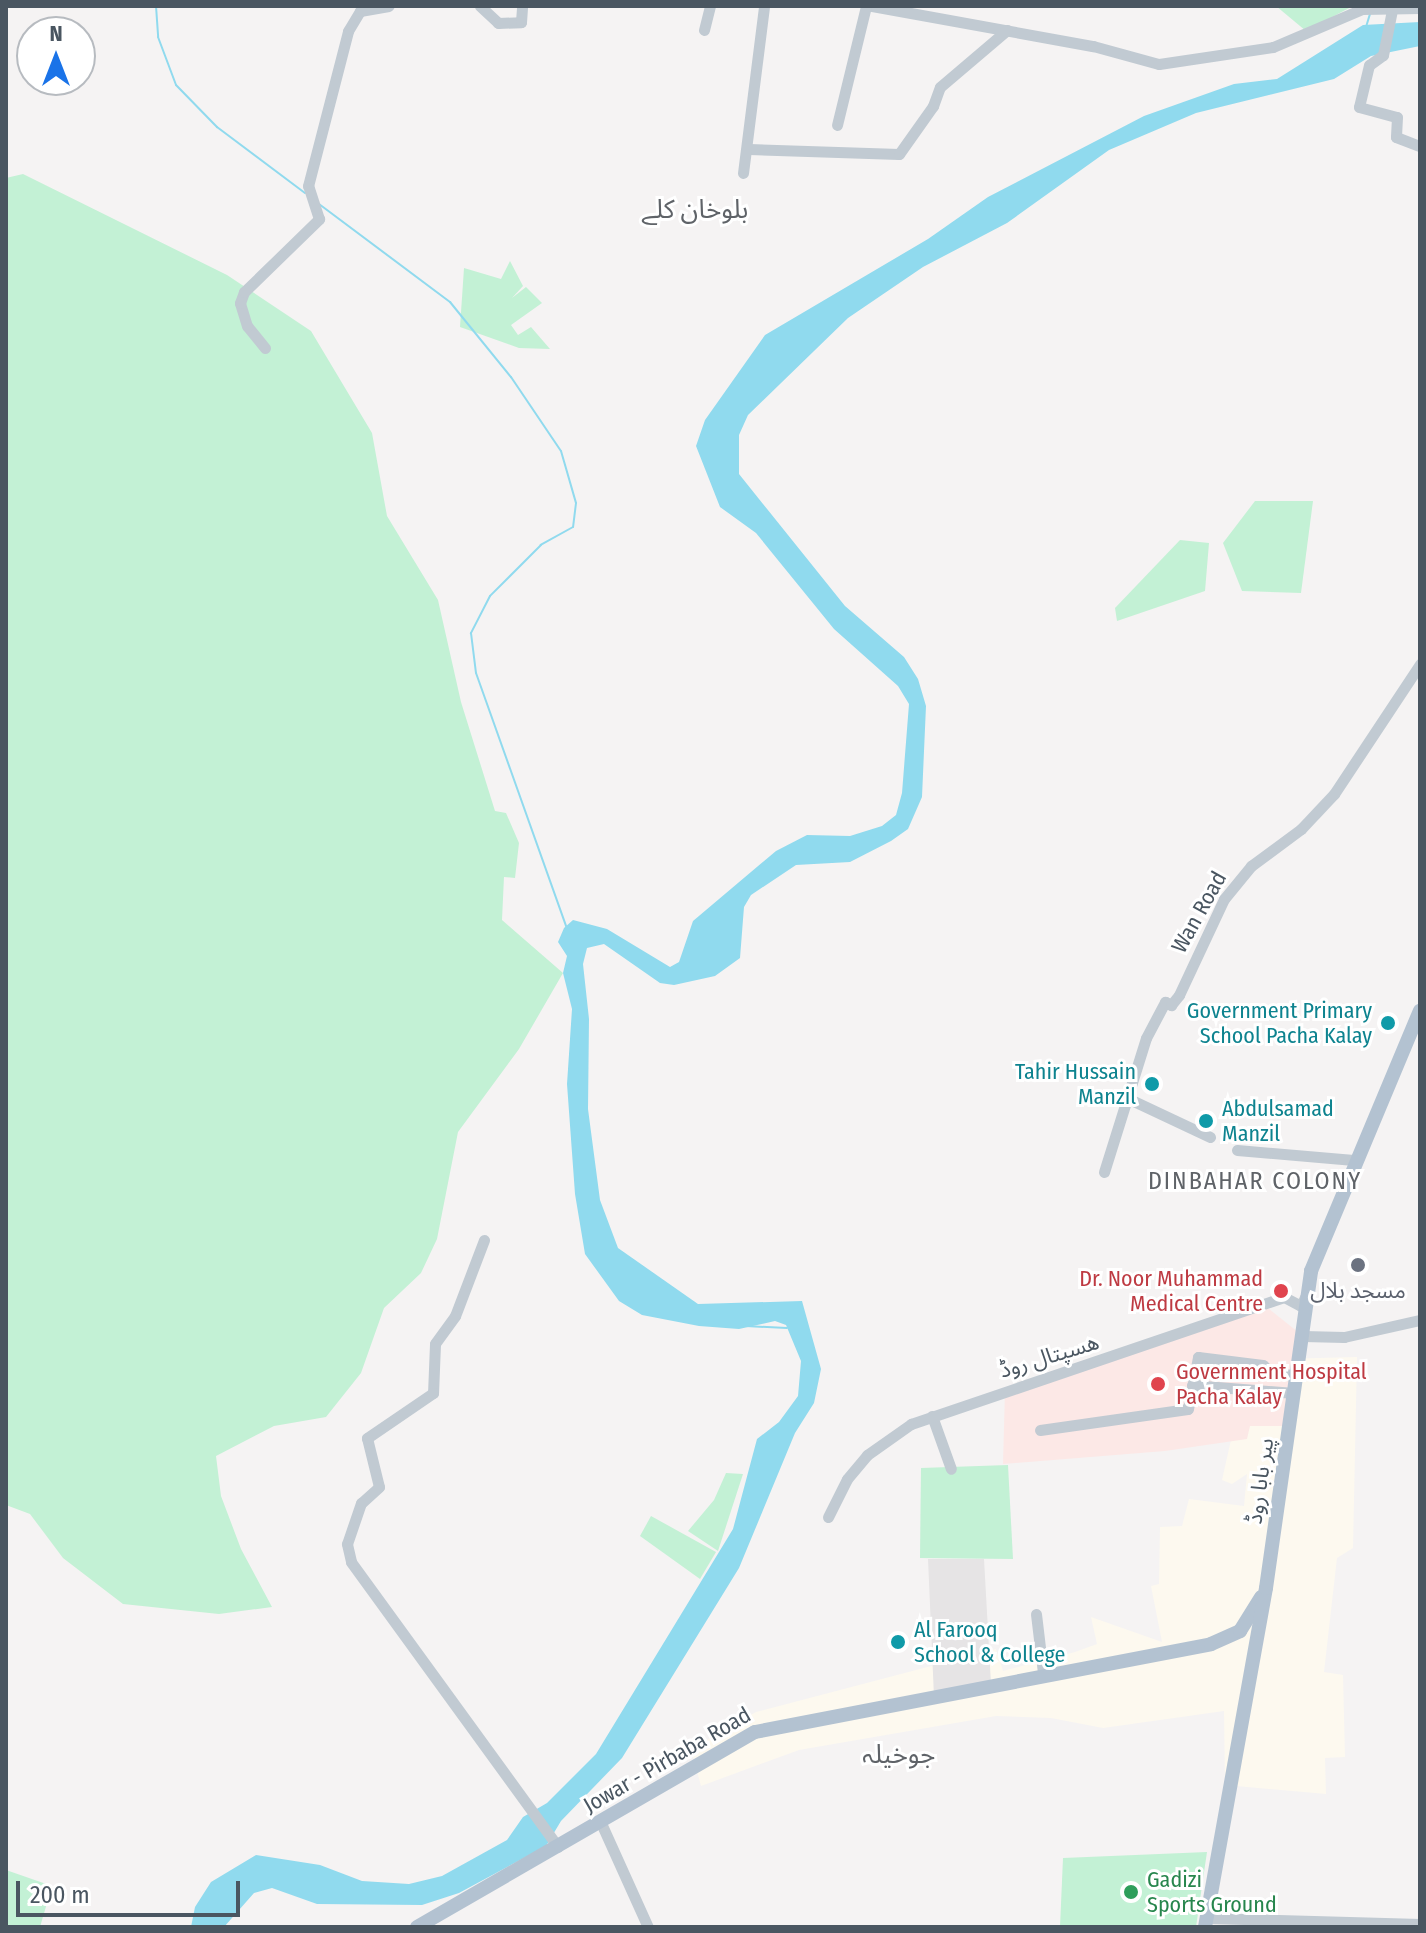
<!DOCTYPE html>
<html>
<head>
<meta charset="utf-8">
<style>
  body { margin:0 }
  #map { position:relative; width:1426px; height:1933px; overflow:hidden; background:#f5f3f3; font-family:"Fira Sans Condensed","Noto Sans Arabic",sans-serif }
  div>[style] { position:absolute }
  .commercial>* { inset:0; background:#fdf9ef }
  .education>* { inset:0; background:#e6e4e5 }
  .medical>* { inset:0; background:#fce8e6 }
  .green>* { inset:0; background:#c3f1d5 }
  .water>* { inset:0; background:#90daee }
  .stream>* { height:2px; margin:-1px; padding:0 1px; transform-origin:1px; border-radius:1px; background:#90daee }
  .minor>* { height:11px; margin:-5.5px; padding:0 5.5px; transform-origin:5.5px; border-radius:5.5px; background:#c1cad2 }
  .major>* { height:14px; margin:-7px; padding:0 7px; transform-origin:7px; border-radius:7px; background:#b3c2d1 }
  .dots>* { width:22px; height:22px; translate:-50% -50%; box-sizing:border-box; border:4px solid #fff; border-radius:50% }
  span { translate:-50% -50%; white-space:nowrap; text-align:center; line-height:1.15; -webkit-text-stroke:6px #fff; paint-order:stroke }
  .street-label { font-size:22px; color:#4a5661 }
  .culture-label { font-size:22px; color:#0d838f }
  .right { translate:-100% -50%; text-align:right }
  .left { translate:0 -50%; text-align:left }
  .health-label { font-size:22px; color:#be3a42 }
  .worship-label { font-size:22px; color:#5b616d }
  .leisure-label { font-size:22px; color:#27864d }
  .neighbourhood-label { font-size:24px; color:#5f6368; letter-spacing:2px }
  .quarter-label { font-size:26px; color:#5f6368 }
  .frame { position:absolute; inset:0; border:8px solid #4a5661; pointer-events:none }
  .north { position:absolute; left:16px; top:16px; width:80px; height:80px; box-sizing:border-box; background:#fff; border:2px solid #b7bbc0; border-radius:50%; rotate:0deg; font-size:22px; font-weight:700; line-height:32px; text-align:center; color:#4a5661 }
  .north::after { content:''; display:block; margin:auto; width:28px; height:36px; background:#1a73e8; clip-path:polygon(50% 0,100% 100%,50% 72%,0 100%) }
  .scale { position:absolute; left:16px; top:1881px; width:224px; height:36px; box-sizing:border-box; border:4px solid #4a5661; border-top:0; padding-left:10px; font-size:24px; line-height:28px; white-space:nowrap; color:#4a5661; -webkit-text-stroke:6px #fff; paint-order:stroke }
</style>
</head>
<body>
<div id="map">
  <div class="commercial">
    <i style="clip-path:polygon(1357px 1357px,1353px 1548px,1337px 1558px,1324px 1672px,1343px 1675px,1345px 1757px,1325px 1758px,1326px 1794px,1225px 1785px,1224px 1711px,1103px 1728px,1051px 1718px,996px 1716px,799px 1750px,701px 1786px,691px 1749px,756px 1712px,996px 1649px,1003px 1671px,1075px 1652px,1097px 1644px,1091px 1617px,1162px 1642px,1151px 1586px,1159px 1584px,1160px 1527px,1182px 1526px,1189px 1499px,1244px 1506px,1247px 1474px,1232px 1484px,1222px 1480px,1237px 1413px,1279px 1359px)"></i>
  </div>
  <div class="education">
    <i style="clip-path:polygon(928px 1559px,984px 1559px,991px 1684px,934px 1697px)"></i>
  </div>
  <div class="medical">
    <i style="clip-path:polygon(1259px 1301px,1303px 1336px,1290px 1426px,1250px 1426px,1247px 1439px,1165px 1451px,1003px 1464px,1005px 1390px)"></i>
  </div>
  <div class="green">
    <i style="clip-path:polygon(1276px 6px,1350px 6px,1351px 7px,1306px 31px)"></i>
    <i style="clip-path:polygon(23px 174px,227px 275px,311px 331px,372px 433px,387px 516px,438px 600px,461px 702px,495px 811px,506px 813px,519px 843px,515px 878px,504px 877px,502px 920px,563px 973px,519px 1049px,458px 1132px,437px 1239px,421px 1273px,384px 1308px,361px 1373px,326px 1417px,274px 1426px,216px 1456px,221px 1496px,241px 1549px,272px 1607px,219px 1614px,123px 1604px,63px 1558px,30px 1514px,6px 1505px,6px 178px)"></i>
    <i style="clip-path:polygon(510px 261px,523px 286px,512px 298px,526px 287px,542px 303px,511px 325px,518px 335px,531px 327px,550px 349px,519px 348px,460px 327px,464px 268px,501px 279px)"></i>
    <i style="clip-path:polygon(1255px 501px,1313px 501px,1301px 593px,1242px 591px,1223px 543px)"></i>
    <i style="clip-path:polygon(1180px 540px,1209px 543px,1205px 591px,1117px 621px,1115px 608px)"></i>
    <i style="clip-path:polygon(1008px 1465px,1013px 1559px,920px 1558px,921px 1468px)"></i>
    <i style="clip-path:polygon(726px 1473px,743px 1474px,718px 1551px,688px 1531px,714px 1500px)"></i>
    <i style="clip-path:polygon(651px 1516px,716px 1552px,700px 1579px,640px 1536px)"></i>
    <i style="clip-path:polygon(1207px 1852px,1196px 1927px,1060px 1927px,1063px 1858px)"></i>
    <i style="clip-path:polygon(6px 1870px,52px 1886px,40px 1927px,6px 1927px)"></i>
  </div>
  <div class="water">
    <i style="clip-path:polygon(1420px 22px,1420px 46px,1371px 56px,1334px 79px,1196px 113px,1109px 150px,1007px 223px,923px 267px,848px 318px,748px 415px,739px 435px,739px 474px,845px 606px,904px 657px,918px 679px,926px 706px,922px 797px,908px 829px,891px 841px,850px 862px,796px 865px,751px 895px,744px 907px,740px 958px,715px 976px,674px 985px,660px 983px,604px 944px,587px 948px,583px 964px,589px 1019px,588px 1109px,600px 1200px,618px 1248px,698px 1304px,802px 1301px,821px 1369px,814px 1403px,795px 1433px,739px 1568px,622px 1758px,561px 1821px,546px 1846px,459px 1893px,422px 1905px,317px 1904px,272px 1888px,254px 1893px,224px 1927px,191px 1927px,195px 1907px,211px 1882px,256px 1855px,320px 1865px,362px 1881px,409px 1884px,442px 1876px,507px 1840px,523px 1817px,547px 1803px,596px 1754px,733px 1529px,757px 1439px,779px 1422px,798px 1396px,801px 1361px,786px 1325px,775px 1321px,739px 1329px,699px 1326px,642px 1315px,619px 1301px,585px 1254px,575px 1194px,567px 1084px,572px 1009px,563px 973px,567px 956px,558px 942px,564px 928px,573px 920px,607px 929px,670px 967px,679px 962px,693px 921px,776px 851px,807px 835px,850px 836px,882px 826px,896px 815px,902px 793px,909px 704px,898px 686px,834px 629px,756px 533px,720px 507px,696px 446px,705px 420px,765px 335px,928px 239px,988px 197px,1144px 116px,1234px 84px,1277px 79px,1363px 25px)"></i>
  </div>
  <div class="stream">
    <i style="left:156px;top:6px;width:31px;rotate:86deg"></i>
    <i style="left:158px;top:37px;width:51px;rotate:69.4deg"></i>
    <i style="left:176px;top:85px;width:59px;rotate:45.7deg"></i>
    <i style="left:217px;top:127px;width:110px;rotate:36.9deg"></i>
    <i style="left:1366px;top:27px;width:14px;rotate:-73deg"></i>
    <i style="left:319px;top:204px;width:164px;rotate:36.8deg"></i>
    <i style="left:450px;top:302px;width:97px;rotate:50.9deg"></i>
    <i style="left:511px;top:377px;width:89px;rotate:56deg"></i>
    <i style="left:561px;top:451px;width:54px;rotate:73.9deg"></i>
    <i style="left:576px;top:503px;width:24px;rotate:97deg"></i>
    <i style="left:573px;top:527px;width:37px;rotate:151deg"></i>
    <i style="left:541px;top:545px;width:72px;rotate:135deg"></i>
    <i style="left:490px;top:596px;width:42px;rotate:117.2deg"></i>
    <i style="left:471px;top:633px;width:40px;rotate:82.9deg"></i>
    <i style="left:476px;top:673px;width:271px;rotate:70.4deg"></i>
    <i style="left:746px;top:1326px;width:41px;rotate:2.8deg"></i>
  </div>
  <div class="minor">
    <i style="left:480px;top:6px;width:25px;rotate:43deg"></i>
    <i style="left:498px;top:23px;width:23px;rotate:-2deg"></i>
    <i style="left:521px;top:22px;width:16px;rotate:-86deg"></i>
    <i style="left:872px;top:6px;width:225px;rotate:10.3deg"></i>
    <i style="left:1093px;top:46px;width:68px;rotate:15.3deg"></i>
    <i style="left:1159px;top:64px;width:115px;rotate:-8.5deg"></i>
    <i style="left:1273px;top:47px;width:97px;rotate:-23.1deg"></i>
    <i style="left:1362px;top:9px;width:58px;rotate:-1deg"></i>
    <i style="left:1392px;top:10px;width:46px;rotate:101.3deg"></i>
    <i style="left:1383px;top:55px;width:17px;rotate:144deg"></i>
    <i style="left:1369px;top:65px;width:43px;rotate:103.4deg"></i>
    <i style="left:1359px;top:107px;width:39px;rotate:15deg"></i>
    <i style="left:1397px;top:117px;width:20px;rotate:93deg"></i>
    <i style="left:1396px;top:137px;width:26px;rotate:21deg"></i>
    <i style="left:704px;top:30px;width:25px;rotate:-76deg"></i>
    <i style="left:837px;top:125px;width:122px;rotate:-76.3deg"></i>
    <i style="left:749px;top:149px;width:150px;rotate:1.9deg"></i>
    <i style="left:899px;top:154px;width:59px;rotate:-54.7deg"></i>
    <i style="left:933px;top:106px;width:20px;rotate:-70deg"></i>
    <i style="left:940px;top:87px;width:88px;rotate:-40.4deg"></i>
    <i style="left:743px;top:173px;width:168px;rotate:-82.8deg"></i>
    <i style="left:265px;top:348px;width:28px;rotate:-129deg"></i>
    <i style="left:247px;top:326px;width:24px;rotate:-107deg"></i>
    <i style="left:240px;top:303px;width:12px;rotate:-70deg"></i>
    <i style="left:244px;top:292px;width:105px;rotate:-44.2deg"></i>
    <i style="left:319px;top:219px;width:35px;rotate:-108deg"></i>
    <i style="left:308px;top:186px;width:160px;rotate:-75.5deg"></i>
    <i style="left:348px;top:31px;width:23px;rotate:-59deg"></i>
    <i style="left:360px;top:11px;width:29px;rotate:-10deg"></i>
    <i style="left:1125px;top:1097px;width:94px;rotate:25.2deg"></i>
    <i style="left:1237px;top:1150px;width:117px;rotate:4.9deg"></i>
    <i style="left:1104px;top:1172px;width:140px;rotate:-72.6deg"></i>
    <i style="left:1146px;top:1038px;width:41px;rotate:-62.2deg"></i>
    <i style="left:1165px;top:1002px;width:7px;rotate:27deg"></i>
    <i style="left:1171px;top:1005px;width:13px;rotate:-51deg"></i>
    <i style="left:1179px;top:995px;width:106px;rotate:-64.9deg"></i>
    <i style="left:1224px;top:899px;width:43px;rotate:-50.7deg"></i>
    <i style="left:1251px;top:866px;width:62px;rotate:-36.5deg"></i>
    <i style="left:1301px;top:829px;width:48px;rotate:-46.7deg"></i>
    <i style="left:1334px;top:794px;width:156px;rotate:-56.5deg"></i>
    <i style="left:484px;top:1240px;width:81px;rotate:110.9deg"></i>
    <i style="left:455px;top:1316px;width:34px;rotate:126deg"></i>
    <i style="left:435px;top:1344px;width:49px;rotate:92.3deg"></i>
    <i style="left:433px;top:1393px;width:80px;rotate:145.7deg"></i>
    <i style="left:367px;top:1438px;width:50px;rotate:76.2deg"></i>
    <i style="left:379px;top:1487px;width:24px;rotate:138deg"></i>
    <i style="left:361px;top:1503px;width:43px;rotate:108.9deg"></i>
    <i style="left:347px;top:1544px;width:18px;rotate:77deg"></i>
    <i style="left:351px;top:1562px;width:352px;rotate:54deg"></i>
    <i style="left:1303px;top:1336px;width:41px;rotate:1.4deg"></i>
    <i style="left:1344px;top:1337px;width:78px;rotate:-12.6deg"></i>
    <i style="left:1192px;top:1385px;width:102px;rotate:4.5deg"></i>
    <i style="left:932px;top:1416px;width:56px;rotate:70.3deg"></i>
    <i style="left:1040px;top:1430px;width:149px;rotate:-8.1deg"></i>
    <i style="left:1188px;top:1409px;width:53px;rotate:-79.1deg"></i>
    <i style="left:1198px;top:1357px;width:65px;rotate:7deg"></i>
    <i style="left:1263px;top:1365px;width:10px;rotate:45deg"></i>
    <i style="left:1270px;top:1372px;width:27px;rotate:8deg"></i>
    <i style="left:828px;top:1517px;width:42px;rotate:-63.4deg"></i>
    <i style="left:847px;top:1479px;width:31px;rotate:-50deg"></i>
    <i style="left:867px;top:1455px;width:54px;rotate:-35.2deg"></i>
    <i style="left:911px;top:1424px;width:394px;rotate:-18.8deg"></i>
    <i style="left:1284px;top:1297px;width:19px;rotate:28deg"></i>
    <i style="left:1301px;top:1306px;width:10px;rotate:-66deg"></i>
    <i style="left:1036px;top:1614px;width:59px;rotate:83.2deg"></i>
    <i style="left:601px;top:1823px;width:114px;rotate:65.7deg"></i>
    <i style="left:1207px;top:1918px;width:213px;rotate:1.6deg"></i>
  </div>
  <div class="major">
    <i style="left:417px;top:1927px;width:390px;rotate:-30deg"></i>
    <i style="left:755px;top:1732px;width:464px;rotate:-10.9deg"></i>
    <i style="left:1211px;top:1644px;width:32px;rotate:-24deg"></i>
    <i style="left:1240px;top:1631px;width:40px;rotate:-58deg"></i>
    <i style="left:1205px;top:1927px;width:344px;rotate:-79.8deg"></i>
    <i style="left:1266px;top:1588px;width:320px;rotate:-81.9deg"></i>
    <i style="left:1311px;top:1271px;width:282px;rotate:-67.3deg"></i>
  </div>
  <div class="dots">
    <i style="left:1388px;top:1023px;background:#0f9aa8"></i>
    <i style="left:1152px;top:1084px;background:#0f9aa8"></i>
    <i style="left:1206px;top:1121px;background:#0f9aa8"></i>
    <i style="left:1358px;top:1265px;background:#6b7280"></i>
    <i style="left:1281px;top:1291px;background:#e0444e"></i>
    <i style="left:1158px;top:1384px;background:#e0444e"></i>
    <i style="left:898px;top:1642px;background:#0f9aa8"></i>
    <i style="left:1131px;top:1892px;background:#2e9e5b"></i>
  </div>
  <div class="street-label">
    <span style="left:1199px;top:912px;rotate:-61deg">Wan Road</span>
    <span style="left:1049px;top:1356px;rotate:-17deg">ھسپتال روڈ</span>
    <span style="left:1260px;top:1481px;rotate:-82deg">پیر بابا روڈ</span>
    <span style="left:667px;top:1760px;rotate:-30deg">Jowar - Pirbaba Road</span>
  </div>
  <div class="culture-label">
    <span class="right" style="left:1372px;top:1023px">Government Primary<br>School Pacha Kalay</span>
    <span class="right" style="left:1136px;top:1084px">Tahir Hussain<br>Manzil</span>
    <span class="left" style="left:1222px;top:1121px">Abdulsamad<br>Manzil</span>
    <span class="left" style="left:914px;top:1642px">Al Farooq<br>School &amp; College</span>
  </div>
  <div class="health-label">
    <span class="right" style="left:1263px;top:1291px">Dr. Noor Muhammad<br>Medical Centre</span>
    <span class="left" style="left:1176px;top:1384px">Government Hospital<br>Pacha Kalay</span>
  </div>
  <div class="worship-label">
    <span style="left:1358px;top:1291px">مسجد بلال</span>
  </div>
  <div class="leisure-label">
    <span class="left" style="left:1147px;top:1892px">Gadizi<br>Sports Ground</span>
  </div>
  <div class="neighbourhood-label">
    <span style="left:1255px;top:1182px">DINBAHAR COLONY</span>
  </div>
  <div class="quarter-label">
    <span style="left:695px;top:210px">بلوخان كلے</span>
    <span style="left:899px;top:1755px">جوخیلہ</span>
  </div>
  <div class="frame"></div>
  <div class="north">N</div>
  <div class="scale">200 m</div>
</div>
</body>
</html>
